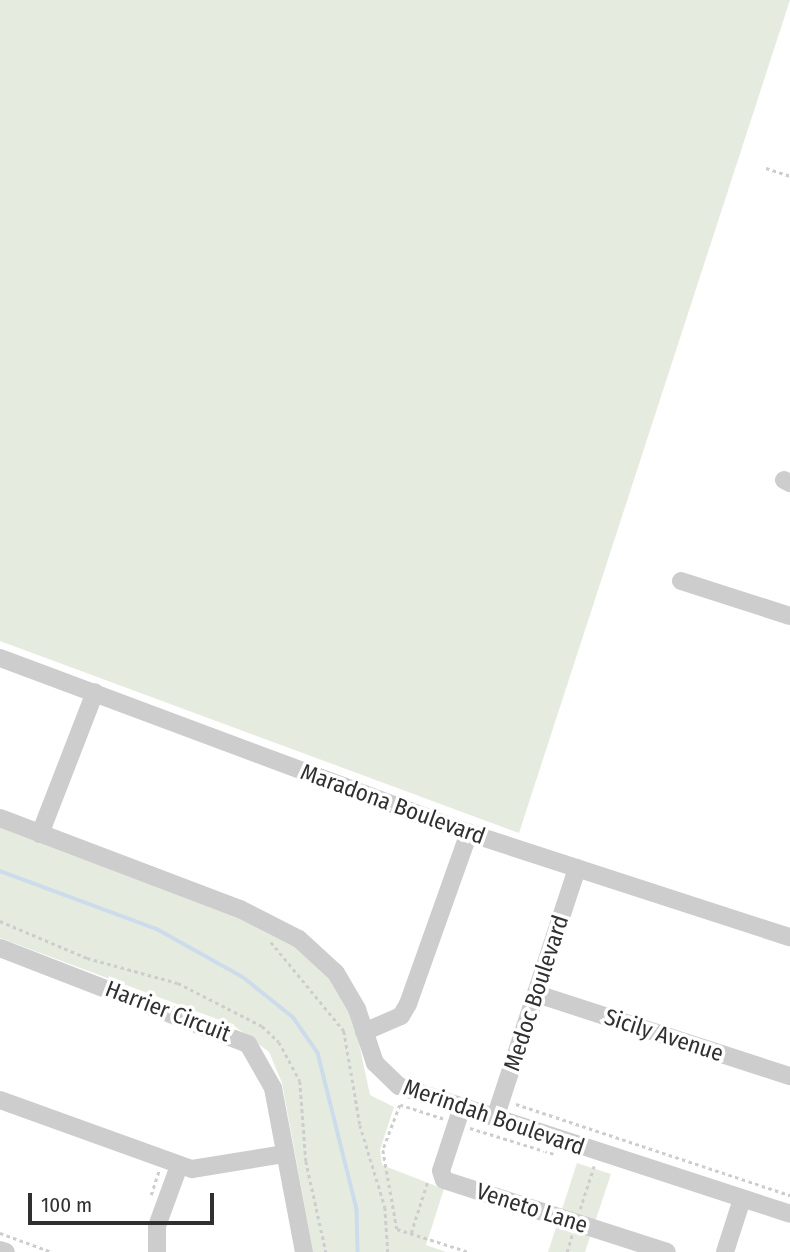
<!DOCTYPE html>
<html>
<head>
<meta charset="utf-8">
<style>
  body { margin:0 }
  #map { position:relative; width:790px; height:1252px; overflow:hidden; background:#fff; font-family:"Fira Sans Condensed",sans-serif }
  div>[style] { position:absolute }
  .green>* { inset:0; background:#e5ecdf }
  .stream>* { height:3.5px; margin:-1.75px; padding:0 1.75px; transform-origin:1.75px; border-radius:1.75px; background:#cddcea }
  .path>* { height:2.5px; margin-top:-1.25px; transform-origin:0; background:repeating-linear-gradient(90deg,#cdcdcd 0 3.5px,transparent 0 7px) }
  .minor>* { height:18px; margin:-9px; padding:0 9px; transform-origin:9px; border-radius:9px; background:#cdcdcd }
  span { translate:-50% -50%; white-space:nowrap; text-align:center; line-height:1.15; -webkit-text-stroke:7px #fff; paint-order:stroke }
  .street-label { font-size:23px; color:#303030 }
  .scale { position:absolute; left:28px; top:1193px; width:186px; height:32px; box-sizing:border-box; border:4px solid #303030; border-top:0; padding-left:9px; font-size:21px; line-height:24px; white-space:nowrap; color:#303030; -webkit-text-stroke:5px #fff; paint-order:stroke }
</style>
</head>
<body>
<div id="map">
  <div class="green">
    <i style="clip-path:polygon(0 0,790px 0,519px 833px,0 641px)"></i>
    <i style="clip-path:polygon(0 826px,264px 924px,313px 957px,343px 996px,356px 1029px,370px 1095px,394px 1107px,380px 1150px,382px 1165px,444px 1189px,426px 1245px,446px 1252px,313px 1252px,282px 1083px,269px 1052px,233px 1025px,0 938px)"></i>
    <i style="clip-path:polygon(577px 1163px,611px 1174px,585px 1252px,548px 1252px)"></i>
  </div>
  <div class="stream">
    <i style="left:0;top:871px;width:167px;rotate:20.3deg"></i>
    <i style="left:157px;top:929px;width:98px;rotate:29.2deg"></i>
    <i style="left:243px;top:977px;width:64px;rotate:38.7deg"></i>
    <i style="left:293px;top:1017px;width:44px;rotate:55.2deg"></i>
    <i style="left:318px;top:1053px;width:162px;rotate:76deg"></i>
    <i style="left:357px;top:1210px;width:42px;rotate:88.6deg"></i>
  </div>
  <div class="path">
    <i style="left:766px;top:168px;width:25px;rotate:18deg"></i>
    <i style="left:0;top:921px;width:95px;rotate:23deg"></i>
    <i style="left:87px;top:958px;width:94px;rotate:15.4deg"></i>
    <i style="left:178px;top:983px;width:94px;rotate:27.1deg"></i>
    <i style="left:262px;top:1026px;width:23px;rotate:43deg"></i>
    <i style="left:279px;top:1042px;width:44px;rotate:61.7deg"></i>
    <i style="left:300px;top:1081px;width:80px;rotate:85.7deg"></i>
    <i style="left:306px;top:1161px;width:93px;rotate:77.6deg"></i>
    <i style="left:271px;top:942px;width:115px;rotate:50.6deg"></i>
    <i style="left:344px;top:1031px;width:95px;rotate:80.3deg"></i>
    <i style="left:360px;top:1125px;width:86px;rotate:73deg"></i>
    <i style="left:385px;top:1207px;width:45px;rotate:86.2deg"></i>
    <i style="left:516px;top:1104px;width:289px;rotate:18.4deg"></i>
    <i style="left:443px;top:1119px;width:45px;rotate:-162deg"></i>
    <i style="left:400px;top:1105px;width:48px;rotate:110.7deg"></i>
    <i style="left:383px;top:1150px;width:80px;rotate:80deg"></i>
    <i style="left:397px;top:1229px;width:76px;rotate:17.7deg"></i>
    <i style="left:470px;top:1128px;width:91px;rotate:17.2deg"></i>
    <i style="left:151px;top:1195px;width:25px;rotate:-72deg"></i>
    <i style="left:580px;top:1209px;width:45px;rotate:-72deg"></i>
    <i style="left:0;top:1233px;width:55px;rotate:20.1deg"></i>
    <i style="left:411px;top:1233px;width:56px;rotate:-72.2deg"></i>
    <i style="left:567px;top:1252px;width:18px;rotate:-74deg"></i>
  </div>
  <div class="minor">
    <i style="left:784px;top:480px;width:7px;rotate:27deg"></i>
    <i style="left:681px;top:581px;width:114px;rotate:17.8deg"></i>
    <i style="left:0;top:658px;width:501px;rotate:20.46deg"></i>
    <i style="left:469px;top:833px;width:337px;rotate:18deg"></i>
    <i style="left:0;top:818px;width:257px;rotate:20.8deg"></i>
    <i style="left:240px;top:909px;width:66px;rotate:27deg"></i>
    <i style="left:299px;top:939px;width:50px;rotate:42.6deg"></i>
    <i style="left:336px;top:973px;width:42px;rotate:59.7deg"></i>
    <i style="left:357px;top:1009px;width:57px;rotate:71.6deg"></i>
    <i style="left:375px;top:1063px;width:33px;rotate:44deg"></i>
    <i style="left:399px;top:1086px;width:411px;rotate:18.1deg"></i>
    <i style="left:40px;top:834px;width:152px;rotate:-68.8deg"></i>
    <i style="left:0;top:948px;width:266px;rotate:21.2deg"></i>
    <i style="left:248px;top:1044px;width:51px;rotate:60.4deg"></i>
    <i style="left:273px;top:1088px;width:167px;rotate:79.3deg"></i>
    <i style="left:537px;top:994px;width:266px;rotate:18deg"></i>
    <i style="left:364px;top:1032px;width:40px;rotate:-23.4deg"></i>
    <i style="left:401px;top:1016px;width:14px;rotate:-60deg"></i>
    <i style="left:408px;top:1004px;width:182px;rotate:-70.4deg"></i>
    <i style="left:0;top:1100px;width:204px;rotate:19.8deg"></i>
    <i style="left:192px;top:1169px;width:94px;rotate:-9.2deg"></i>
    <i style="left:462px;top:1107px;width:67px;rotate:108.2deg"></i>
    <i style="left:441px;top:1171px;width:9px;rotate:72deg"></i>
    <i style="left:444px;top:1180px;width:234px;rotate:17.9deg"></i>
    <i style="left:495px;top:1118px;width:263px;rotate:-71.8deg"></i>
    <i style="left:0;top:1250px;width:6px;rotate:18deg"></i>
    <i style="left:157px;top:1252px;width:26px;rotate:-90deg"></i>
    <i style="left:157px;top:1226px;width:64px;rotate:-69.9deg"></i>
    <i style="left:725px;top:1252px;width:56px;rotate:-72.2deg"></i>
  </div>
  <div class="street-label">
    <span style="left:393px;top:804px;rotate:20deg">Maradona Boulevard</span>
    <span style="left:536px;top:993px;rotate:-72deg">Medoc Boulevard</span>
    <span style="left:168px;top:1011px;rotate:21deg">Harrier Circuit</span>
    <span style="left:664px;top:1035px;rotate:18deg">Sicily Avenue</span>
    <span style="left:494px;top:1117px;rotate:19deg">Merindah Boulevard</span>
    <span style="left:532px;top:1208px;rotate:18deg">Veneto Lane</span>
  </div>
  <div class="scale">100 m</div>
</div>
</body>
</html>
